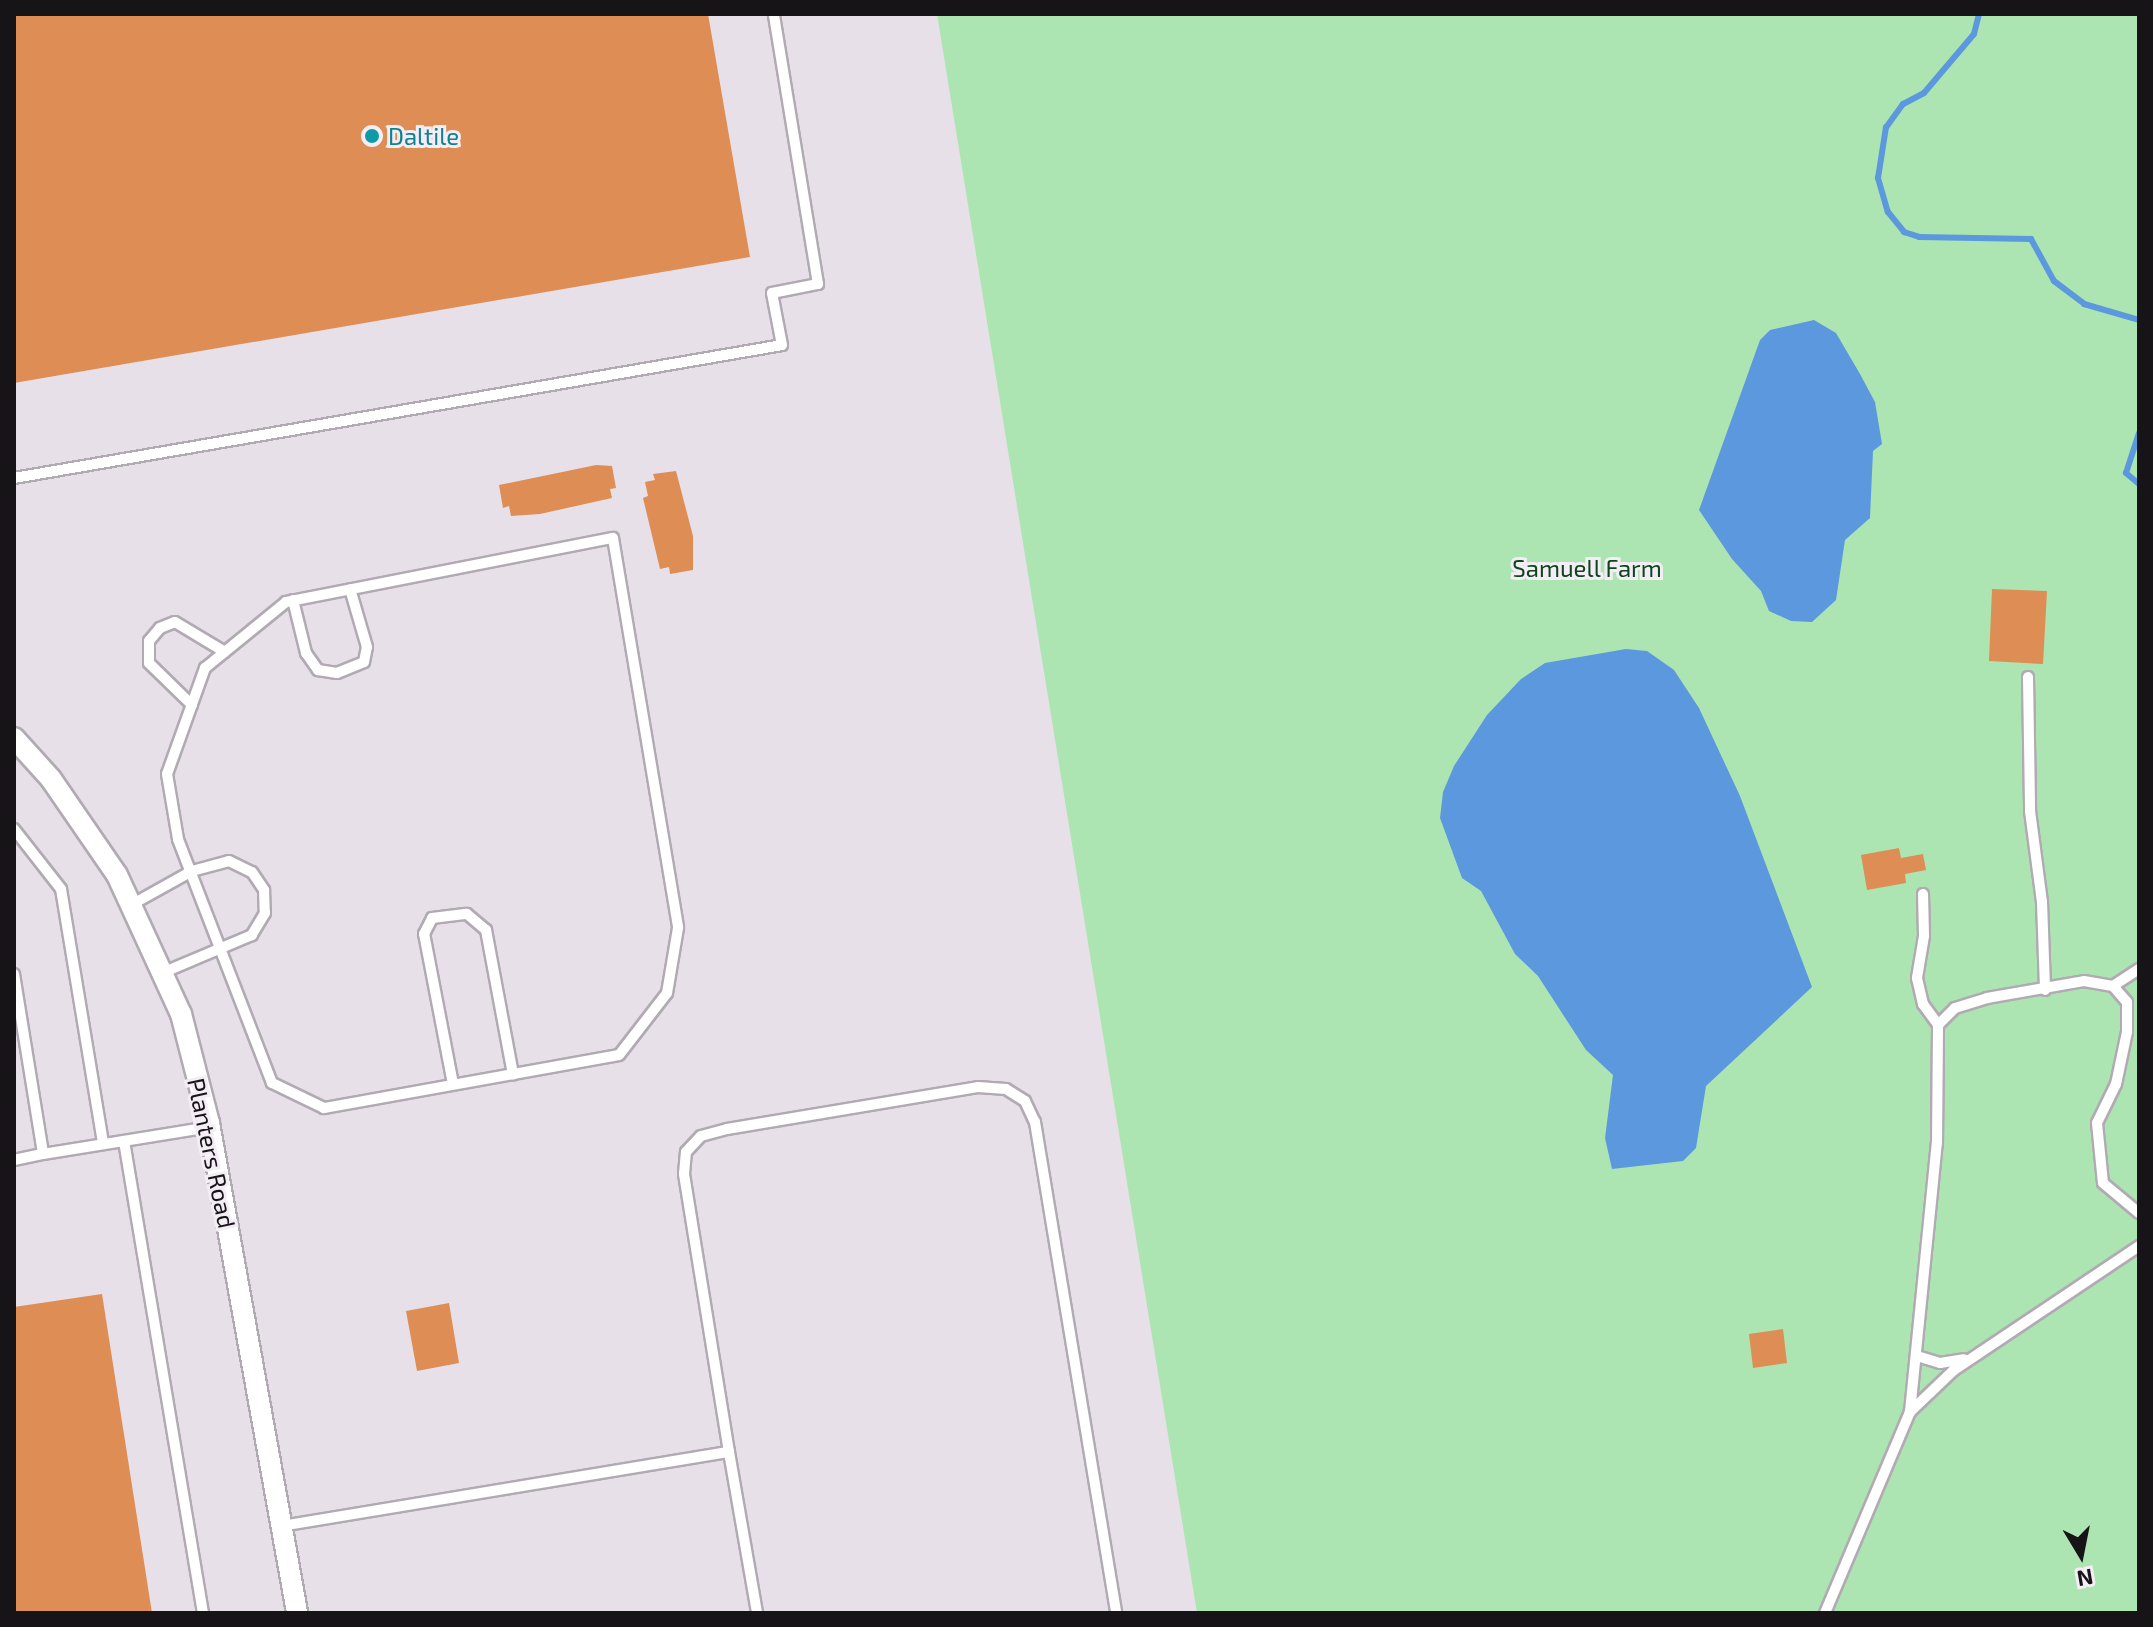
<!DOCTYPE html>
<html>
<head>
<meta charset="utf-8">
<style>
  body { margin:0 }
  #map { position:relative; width:2153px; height:1627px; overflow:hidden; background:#e7e0e9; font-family:"Exo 2",sans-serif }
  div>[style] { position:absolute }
  .green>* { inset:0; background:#ace5b2 }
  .water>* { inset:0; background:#5c98de }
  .stream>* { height:6px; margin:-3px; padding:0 3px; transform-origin:3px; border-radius:3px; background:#5c98de }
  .building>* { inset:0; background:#de8d55 }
  .roads { filter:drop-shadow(2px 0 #b1aab3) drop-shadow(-2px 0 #b1aab3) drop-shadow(0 2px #b1aab3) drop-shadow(0 -2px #b1aab3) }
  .lane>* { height:10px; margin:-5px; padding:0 5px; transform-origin:5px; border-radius:5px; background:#fff }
  .street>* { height:20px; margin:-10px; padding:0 10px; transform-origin:10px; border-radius:10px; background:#fff }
  .dots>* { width:22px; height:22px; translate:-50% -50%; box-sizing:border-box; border:4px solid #f4edf6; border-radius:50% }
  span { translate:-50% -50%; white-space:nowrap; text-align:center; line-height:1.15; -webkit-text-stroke:6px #f4edf6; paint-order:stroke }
  .culture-label { font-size:24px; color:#0d838f }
  .left { translate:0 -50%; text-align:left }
  .park-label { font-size:24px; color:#0c461b }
  .street-label { font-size:24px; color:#161417 }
  .frame { position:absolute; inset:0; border:16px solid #161417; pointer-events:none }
  .north { position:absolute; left:2041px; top:1515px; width:80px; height:80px; -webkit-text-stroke:6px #f4edf6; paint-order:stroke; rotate:170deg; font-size:22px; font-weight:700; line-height:32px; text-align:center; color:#161417 }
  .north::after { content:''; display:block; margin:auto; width:28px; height:36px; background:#161417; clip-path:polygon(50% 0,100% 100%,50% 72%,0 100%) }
</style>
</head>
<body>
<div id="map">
  <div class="green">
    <i style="clip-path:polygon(937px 14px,2139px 14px,2139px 1613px,1197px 1613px)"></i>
  </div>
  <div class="water">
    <i style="clip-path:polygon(1814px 320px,1836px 333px,1860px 374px,1875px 402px,1882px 444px,1873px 451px,1870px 518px,1845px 540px,1836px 600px,1812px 622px,1791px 621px,1769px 611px,1761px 591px,1732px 559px,1699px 510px,1760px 340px,1770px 330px)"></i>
    <i style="clip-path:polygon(1626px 649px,1647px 651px,1674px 670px,1699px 708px,1740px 796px,1812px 987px,1706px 1086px,1696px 1148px,1683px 1161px,1612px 1169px,1605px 1138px,1613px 1075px,1586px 1050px,1538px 976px,1515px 954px,1481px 891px,1462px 878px,1440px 818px,1443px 792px,1454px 766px,1487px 715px,1521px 679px,1545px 663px)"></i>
  </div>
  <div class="stream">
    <i style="left:1979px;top:14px;width:21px;rotate:104deg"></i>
    <i style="left:1974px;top:34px;width:77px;rotate:130.3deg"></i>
    <i style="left:1924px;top:93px;width:24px;rotate:152deg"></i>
    <i style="left:1903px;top:104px;width:29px;rotate:126deg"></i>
    <i style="left:1886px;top:127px;width:52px;rotate:98.9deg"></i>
    <i style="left:1878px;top:178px;width:35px;rotate:74deg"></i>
    <i style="left:1888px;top:212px;width:26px;rotate:51deg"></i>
    <i style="left:1904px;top:232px;width:16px;rotate:18deg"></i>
    <i style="left:1919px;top:237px;width:112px;rotate:1deg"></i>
    <i style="left:2031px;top:239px;width:48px;rotate:61.3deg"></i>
    <i style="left:2054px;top:281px;width:38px;rotate:37deg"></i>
    <i style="left:2084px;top:304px;width:57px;rotate:16.2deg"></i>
    <i style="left:2139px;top:433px;width:42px;rotate:108deg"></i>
    <i style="left:2126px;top:473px;width:17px;rotate:40deg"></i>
  </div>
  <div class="building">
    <i style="clip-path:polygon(14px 14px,708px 14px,750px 257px,14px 383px)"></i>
    <i style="clip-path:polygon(596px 465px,612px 466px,616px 488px,610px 489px,612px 498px,540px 514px,511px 516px,509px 506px,503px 508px,499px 485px)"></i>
    <i style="clip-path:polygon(676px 471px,693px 536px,693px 570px,670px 574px,669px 567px,660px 569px,643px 498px,648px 496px,645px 482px,655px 480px,653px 474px)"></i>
    <i style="clip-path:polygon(1992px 589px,2047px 591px,2043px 664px,1989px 661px)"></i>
    <i style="clip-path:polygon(1899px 848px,1901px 858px,1923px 854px,1926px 870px,1905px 874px,1906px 883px,1867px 890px,1861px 855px)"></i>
    <i style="clip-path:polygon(102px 1294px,152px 1613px,14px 1613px,14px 1307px)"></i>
    <i style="clip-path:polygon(449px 1303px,459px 1363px,417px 1371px,406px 1311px)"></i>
    <i style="clip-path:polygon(1783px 1329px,1787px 1363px,1753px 1368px,1749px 1334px)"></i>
  </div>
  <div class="roads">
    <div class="lane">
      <i style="left:14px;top:478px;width:779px;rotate:-9.82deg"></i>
      <i style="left:782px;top:345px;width:53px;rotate:-100.9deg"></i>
      <i style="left:772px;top:293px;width:47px;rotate:-11.1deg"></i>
      <i style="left:818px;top:284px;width:274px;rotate:-99.3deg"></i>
      <i style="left:613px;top:538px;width:395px;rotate:80.5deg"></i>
      <i style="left:678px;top:928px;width:66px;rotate:99.6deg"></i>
      <i style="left:667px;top:993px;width:78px;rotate:127.7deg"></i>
      <i style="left:619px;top:1055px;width:300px;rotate:169.8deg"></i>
      <i style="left:324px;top:1108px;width:58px;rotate:-154.3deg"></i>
      <i style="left:272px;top:1083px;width:261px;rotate:-111.1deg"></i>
      <i style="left:178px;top:839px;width:66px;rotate:-99.6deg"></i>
      <i style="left:167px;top:774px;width:113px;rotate:-70.3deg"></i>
      <i style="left:205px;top:668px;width:104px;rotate:-39.2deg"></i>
      <i style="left:286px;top:602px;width:333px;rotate:-11.1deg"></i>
      <i style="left:293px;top:600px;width:55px;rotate:76.2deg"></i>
      <i style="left:306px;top:653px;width:21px;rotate:55deg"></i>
      <i style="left:318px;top:670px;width:19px;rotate:9deg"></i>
      <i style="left:337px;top:673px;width:29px;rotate:-22deg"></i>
      <i style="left:364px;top:662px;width:15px;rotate:-79deg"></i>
      <i style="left:367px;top:647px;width:60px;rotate:-106.3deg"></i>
      <i style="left:2028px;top:677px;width:134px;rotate:89.1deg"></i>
      <i style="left:2030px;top:811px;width:92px;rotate:82.5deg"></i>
      <i style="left:2042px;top:902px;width:88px;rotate:88deg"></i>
      <i style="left:192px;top:705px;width:60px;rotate:-135.7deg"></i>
      <i style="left:149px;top:663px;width:22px;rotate:-90deg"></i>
      <i style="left:149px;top:641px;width:17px;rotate:-50deg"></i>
      <i style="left:160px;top:628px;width:16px;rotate:-22deg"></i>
      <i style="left:175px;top:622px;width:58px;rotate:31deg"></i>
      <i style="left:14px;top:829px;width:76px;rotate:51.9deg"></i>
      <i style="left:61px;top:889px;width:258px;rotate:80.6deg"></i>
      <i style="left:1923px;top:894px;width:42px;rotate:88.6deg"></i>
      <i style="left:1924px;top:936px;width:43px;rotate:99.5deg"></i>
      <i style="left:1917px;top:978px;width:27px;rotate:77deg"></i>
      <i style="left:1923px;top:1004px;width:26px;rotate:54deg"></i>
      <i style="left:131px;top:905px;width:70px;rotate:-29.1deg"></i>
      <i style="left:192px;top:871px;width:38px;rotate:-15deg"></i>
      <i style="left:229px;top:861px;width:25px;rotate:26deg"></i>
      <i style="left:252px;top:872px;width:22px;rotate:56deg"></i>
      <i style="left:264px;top:890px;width:23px;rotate:88deg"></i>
      <i style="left:265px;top:913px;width:26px;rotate:121deg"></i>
      <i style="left:252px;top:935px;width:98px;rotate:157.1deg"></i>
      <i style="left:2139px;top:969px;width:31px;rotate:147deg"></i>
      <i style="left:2113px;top:986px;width:21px;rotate:49deg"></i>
      <i style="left:2127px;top:1002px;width:30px;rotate:90deg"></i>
      <i style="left:2127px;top:1032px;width:53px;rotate:101.9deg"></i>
      <i style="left:2116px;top:1084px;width:43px;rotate:116deg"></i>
      <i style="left:2097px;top:1123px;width:60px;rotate:84.3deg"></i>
      <i style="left:2103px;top:1183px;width:47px;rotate:39.8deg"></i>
      <i style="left:14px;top:974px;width:182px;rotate:80.8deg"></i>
      <i style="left:43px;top:1154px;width:169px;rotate:-9.2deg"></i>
      <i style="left:453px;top:1084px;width:153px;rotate:-100.9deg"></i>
      <i style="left:424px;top:934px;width:18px;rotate:-63deg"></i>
      <i style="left:432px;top:918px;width:35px;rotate:-7deg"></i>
      <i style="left:467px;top:914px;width:25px;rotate:40deg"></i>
      <i style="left:486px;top:930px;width:147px;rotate:79.4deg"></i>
      <i style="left:124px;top:1141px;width:479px;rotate:80.5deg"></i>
      <i style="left:14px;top:1160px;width:30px;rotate:-12deg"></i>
      <i style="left:1917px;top:1356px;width:24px;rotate:17deg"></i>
      <i style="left:1940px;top:1363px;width:24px;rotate:-9deg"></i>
      <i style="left:1910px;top:1412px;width:270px;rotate:-84.3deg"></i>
      <i style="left:1937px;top:1143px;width:118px;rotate:-89.5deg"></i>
      <i style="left:1938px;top:1025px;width:24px;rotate:-45deg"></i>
      <i style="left:1955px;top:1008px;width:34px;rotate:-17deg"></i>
      <i style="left:1987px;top:998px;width:98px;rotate:-9.9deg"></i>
      <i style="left:2084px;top:981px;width:29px;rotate:10deg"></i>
      <i style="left:729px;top:1452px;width:163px;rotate:80.1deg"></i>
      <i style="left:281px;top:1526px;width:454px;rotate:-9.4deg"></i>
      <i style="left:729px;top:1452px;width:282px;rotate:-99.2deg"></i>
      <i style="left:684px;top:1174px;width:22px;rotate:-85deg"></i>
      <i style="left:686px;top:1152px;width:22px;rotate:-47deg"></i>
      <i style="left:701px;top:1136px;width:27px;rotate:-15deg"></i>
      <i style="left:727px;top:1129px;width:254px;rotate:-9.5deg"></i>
      <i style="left:978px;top:1087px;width:28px;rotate:4deg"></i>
      <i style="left:1006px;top:1089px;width:22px;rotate:32deg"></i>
      <i style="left:1025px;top:1101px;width:23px;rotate:65deg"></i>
      <i style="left:1035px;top:1122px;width:498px;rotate:80.6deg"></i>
      <i style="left:1825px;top:1613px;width:218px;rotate:-67.1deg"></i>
      <i style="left:1910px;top:1412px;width:61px;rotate:-43.7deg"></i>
      <i style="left:1954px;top:1370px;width:223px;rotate:-33.8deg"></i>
    </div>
    <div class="street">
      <i style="left:14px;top:738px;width:55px;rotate:47.9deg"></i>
      <i style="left:51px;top:779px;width:116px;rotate:55.5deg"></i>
      <i style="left:117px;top:875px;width:153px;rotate:65.3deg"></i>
      <i style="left:181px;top:1014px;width:113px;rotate:75.6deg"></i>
      <i style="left:209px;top:1123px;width:498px;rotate:79.8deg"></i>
    </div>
  </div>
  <div class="dots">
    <i style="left:372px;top:136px;background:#0f9aa8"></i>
  </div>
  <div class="culture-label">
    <span class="left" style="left:388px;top:136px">Daltile</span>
  </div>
  <div class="park-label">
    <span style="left:1587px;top:568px">Samuell Farm</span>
  </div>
  <div class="street-label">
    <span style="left:212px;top:1153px;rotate:78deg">Planters Road</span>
  </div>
  <div class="frame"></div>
  <div class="north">N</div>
</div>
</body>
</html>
